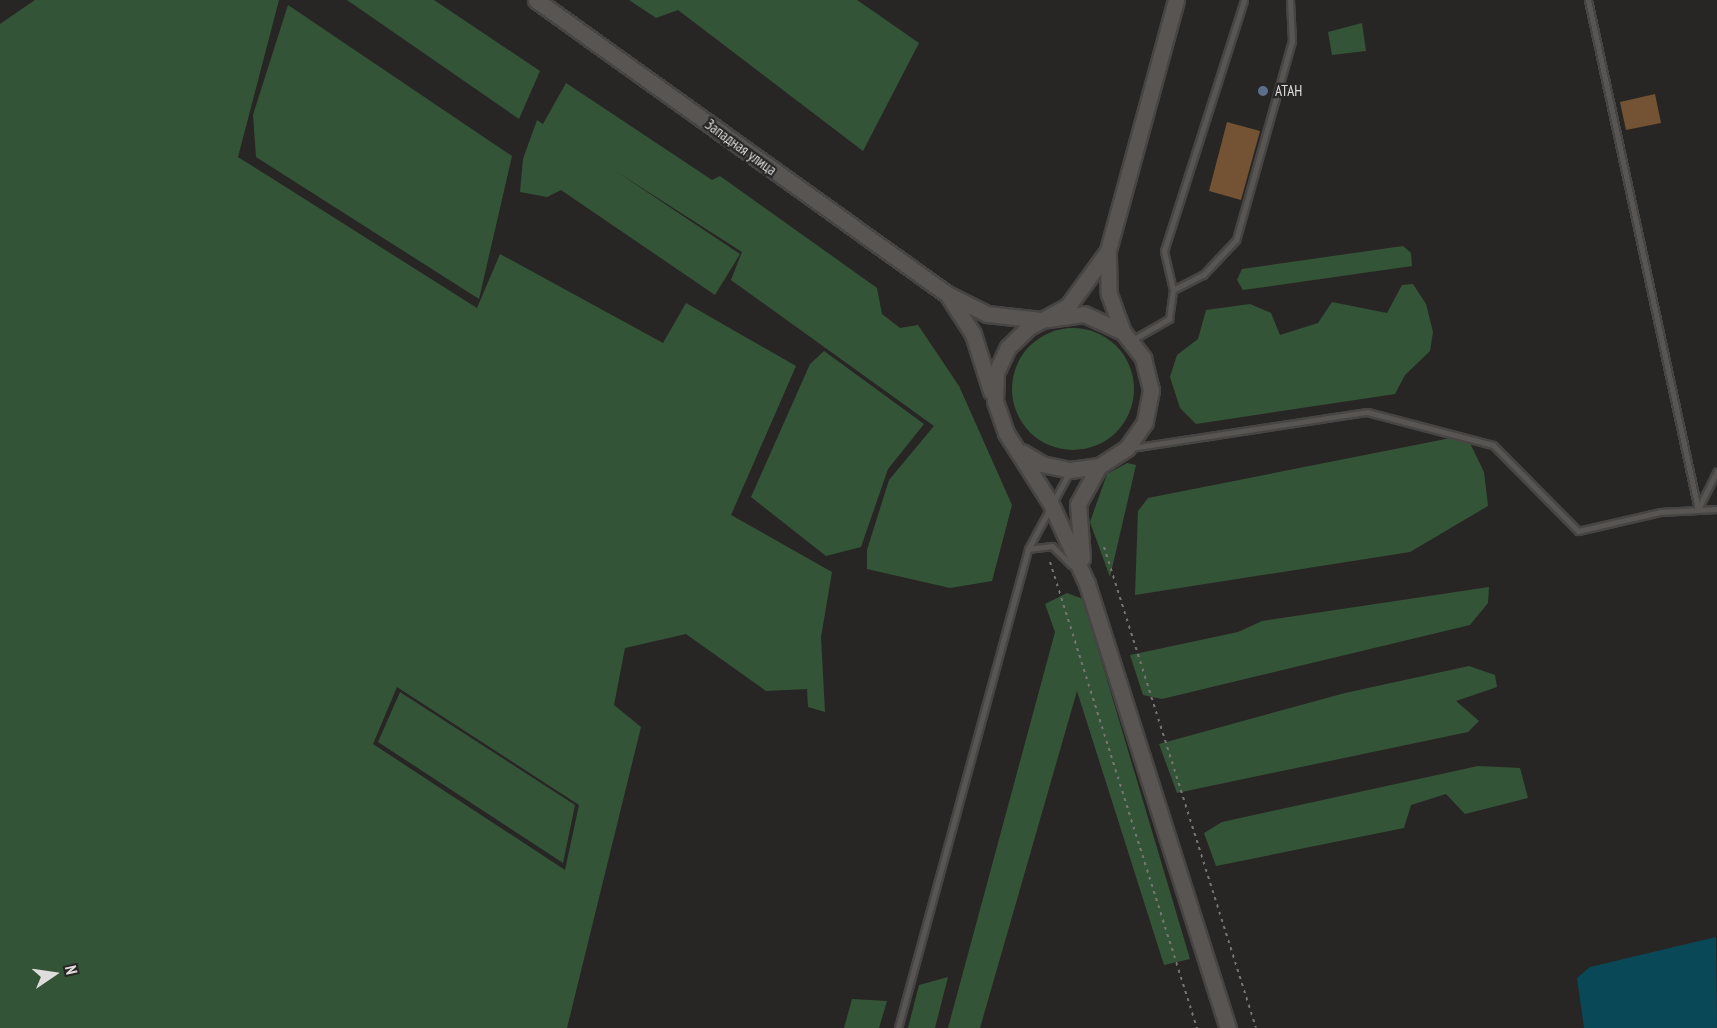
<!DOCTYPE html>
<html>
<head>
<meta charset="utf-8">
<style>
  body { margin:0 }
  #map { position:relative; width:1717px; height:1028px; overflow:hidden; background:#282624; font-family:"PT Sans Narrow",sans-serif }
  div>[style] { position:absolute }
  .green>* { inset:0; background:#345438 }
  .round { border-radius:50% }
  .water>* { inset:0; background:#094856 }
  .building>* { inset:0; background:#735334 }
  .path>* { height:2px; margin-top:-1px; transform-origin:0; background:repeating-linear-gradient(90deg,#777574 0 3px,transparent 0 7.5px) }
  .roads { filter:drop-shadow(2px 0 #474543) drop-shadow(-2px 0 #474543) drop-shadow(0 2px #474543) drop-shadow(0 -2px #474543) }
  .service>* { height:5px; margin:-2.5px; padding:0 2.5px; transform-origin:2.5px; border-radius:2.5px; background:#585553 }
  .secondary>* { height:15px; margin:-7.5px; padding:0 7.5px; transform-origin:7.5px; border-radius:7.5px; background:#585553 }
  .dots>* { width:16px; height:16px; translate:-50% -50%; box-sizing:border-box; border:3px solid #282624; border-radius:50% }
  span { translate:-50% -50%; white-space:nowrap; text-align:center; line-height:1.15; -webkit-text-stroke:4.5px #282624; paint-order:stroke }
  .poi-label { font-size:15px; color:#dfdddc }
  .left { translate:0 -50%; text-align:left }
  .street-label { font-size:15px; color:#dfdddc }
  .north { position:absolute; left:24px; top:944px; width:60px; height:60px; -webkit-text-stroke:4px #282624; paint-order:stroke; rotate:77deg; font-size:16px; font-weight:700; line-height:24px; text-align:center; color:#dfdddc }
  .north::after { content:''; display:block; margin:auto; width:21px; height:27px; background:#dfdddc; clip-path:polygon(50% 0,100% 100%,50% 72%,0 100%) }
</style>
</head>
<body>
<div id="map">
  <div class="green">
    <i style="clip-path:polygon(evenodd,35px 0,279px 0,238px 157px,477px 308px,500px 254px,663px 343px,686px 303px,796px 366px,731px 515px,832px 572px,821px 637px,825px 712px,808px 707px,807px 689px,766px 691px,686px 634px,625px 648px,614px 705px,641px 727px,567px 1028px,0 1028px,0 24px,35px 0,397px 687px,579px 805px,565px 870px,373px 744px,397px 687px)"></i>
    <i style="clip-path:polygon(347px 0,434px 0,540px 71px,519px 119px)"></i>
    <i style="clip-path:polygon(629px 0,857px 0,919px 43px,863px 151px,678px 10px,656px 18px)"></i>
    <i style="clip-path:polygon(288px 5px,512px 156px,479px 299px,256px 157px,253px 115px)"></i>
    <i style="clip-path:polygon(1362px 23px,1366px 51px,1332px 55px,1328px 32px)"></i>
    <i style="clip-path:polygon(566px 83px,712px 180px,720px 176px,877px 288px,882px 314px,900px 328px,918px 325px,959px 386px,1012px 505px,992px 581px,950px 588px,867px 569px,867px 550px,889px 480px,934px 426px,731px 280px,742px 252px,614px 170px,740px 254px,715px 295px,561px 190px,547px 197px,520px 192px,523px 159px,537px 120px,543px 124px)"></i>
    <i style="clip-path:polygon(1403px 246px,1411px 253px,1412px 266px,1243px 290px,1237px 280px,1242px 269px)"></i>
    <i style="clip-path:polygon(1413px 284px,1426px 304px,1433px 332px,1430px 351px,1405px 375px,1395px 394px,1196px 424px,1180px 408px,1170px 377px,1177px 355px,1198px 339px,1206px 310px,1250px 304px,1271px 313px,1280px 335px,1318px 323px,1332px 302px,1387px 313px,1402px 285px)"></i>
    <i class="round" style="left:1012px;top:328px;width:122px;height:122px"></i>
    <i style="clip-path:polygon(824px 351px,924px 424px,888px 469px,861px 547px,826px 556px,751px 497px,810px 364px)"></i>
    <i style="clip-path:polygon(1466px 435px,1484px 472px,1488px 506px,1410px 552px,1135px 595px,1138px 511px,1148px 498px)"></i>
    <i style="clip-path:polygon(1127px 463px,1136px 465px,1110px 577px,1090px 522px,1107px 474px)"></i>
    <i style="clip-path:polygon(1489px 587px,1488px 603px,1470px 625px,1162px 699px,1143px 695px,1130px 655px,1238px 632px,1262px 621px)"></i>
    <i style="clip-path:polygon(1067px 593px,1083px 599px,1190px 959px,1164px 965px,1077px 691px,980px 1028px,948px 1028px,1055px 632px,1045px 604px)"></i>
    <i style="clip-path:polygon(1469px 666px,1495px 675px,1497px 687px,1456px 701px,1479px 721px,1468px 732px,1177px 793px,1159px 744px,1345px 693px)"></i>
    <i style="clip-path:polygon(400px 692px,575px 805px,563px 863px,378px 742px)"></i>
    <i style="clip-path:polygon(1478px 766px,1520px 768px,1528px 798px,1465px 814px,1446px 794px,1411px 805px,1404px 828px,1216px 866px,1204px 833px,1222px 822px)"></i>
    <i style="clip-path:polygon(948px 977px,935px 1028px,908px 1028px,919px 985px)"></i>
    <i style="clip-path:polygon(852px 999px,887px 1001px,879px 1028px,844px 1028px)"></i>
  </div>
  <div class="water">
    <i style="clip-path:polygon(1716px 937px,1717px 1028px,1584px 1028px,1577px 978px,1590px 967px)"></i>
  </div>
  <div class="building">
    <i style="clip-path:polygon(1655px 94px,1661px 123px,1626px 130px,1620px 102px)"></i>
    <i style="clip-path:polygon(1227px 122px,1260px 131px,1241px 200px,1209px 191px)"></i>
  </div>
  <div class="path">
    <i style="left:1104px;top:547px;width:504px;rotate:72.46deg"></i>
    <i style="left:1050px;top:562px;width:489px;rotate:72.5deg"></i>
  </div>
  <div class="roads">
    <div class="service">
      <i style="left:1588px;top:0;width:521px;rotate:77.81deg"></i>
      <i style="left:1173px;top:290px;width:34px;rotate:-27deg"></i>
      <i style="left:1203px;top:275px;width:48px;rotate:-46.7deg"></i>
      <i style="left:1236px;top:240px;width:207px;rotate:-74.3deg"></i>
      <i style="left:1292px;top:41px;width:41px;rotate:-92.8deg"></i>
      <i style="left:1132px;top:340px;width:43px;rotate:-29.6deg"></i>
      <i style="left:1169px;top:319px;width:29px;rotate:-82deg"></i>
      <i style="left:1173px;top:290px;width:40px;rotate:-103deg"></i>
      <i style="left:1164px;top:251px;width:263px;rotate:-72.3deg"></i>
      <i style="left:1131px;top:448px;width:239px;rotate:-8.7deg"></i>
      <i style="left:1367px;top:412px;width:130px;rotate:14.7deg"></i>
      <i style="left:1493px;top:445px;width:121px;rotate:45.3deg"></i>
      <i style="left:1578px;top:531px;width:84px;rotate:-13deg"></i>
      <i style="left:1660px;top:512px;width:57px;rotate:-3deg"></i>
      <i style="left:1698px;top:509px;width:42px;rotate:-63.4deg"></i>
      <i style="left:1028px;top:549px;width:24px;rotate:-7deg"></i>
      <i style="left:1052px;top:546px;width:27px;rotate:45deg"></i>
      <i style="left:898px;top:1028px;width:496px;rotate:-74.8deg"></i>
      <i style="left:1028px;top:549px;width:86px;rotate:-61.7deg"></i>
    </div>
    <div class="secondary">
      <i style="left:536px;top:0;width:505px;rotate:35.58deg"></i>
      <i style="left:947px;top:294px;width:45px;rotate:26.6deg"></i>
      <i style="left:987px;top:314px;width:54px;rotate:6.3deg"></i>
      <i style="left:1041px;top:320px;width:43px;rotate:-7.9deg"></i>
      <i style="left:1084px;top:314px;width:43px;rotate:24.8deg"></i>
      <i style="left:1123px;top:332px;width:33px;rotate:52deg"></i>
      <i style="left:1143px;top:358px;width:33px;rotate:76deg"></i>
      <i style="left:1151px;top:390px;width:33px;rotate:101deg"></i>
      <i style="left:1145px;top:422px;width:32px;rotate:125deg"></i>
      <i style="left:1127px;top:448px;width:33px;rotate:147deg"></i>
      <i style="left:1099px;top:466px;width:29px;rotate:172deg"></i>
      <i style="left:1070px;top:470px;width:29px;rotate:-168deg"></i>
      <i style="left:1042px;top:464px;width:23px;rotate:-149deg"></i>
      <i style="left:1176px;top:0;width:260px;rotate:105.2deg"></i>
      <i style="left:1108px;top:251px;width:68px;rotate:126deg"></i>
      <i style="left:1068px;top:306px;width:44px;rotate:151.7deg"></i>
      <i style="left:1029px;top:327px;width:29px;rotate:136deg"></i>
      <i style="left:1008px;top:347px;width:29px;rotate:115deg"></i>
      <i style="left:996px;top:373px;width:28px;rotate:92deg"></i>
      <i style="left:995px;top:401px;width:34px;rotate:71deg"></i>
      <i style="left:1006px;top:433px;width:82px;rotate:57.5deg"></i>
      <i style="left:1050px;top:502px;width:90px;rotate:65.7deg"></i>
      <i style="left:1087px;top:584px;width:466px;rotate:72.4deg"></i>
      <i style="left:1108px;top:255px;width:39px;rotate:89deg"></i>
      <i style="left:1109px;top:294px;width:38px;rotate:70deg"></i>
      <i style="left:949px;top:297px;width:44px;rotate:57deg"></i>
      <i style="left:973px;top:334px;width:60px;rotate:72.5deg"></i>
      <i style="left:1082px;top:558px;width:54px;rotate:-94.2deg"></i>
      <i style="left:1078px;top:504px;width:43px;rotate:-61.1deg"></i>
    </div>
  </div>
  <div class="dots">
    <i style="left:1263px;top:91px;background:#5c6f8a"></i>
  </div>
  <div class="poi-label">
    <span class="left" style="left:1275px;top:91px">АТАН</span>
  </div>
  <div class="street-label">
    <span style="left:741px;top:147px;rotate:36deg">Западная улица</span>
  </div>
  <div class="north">N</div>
</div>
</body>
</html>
